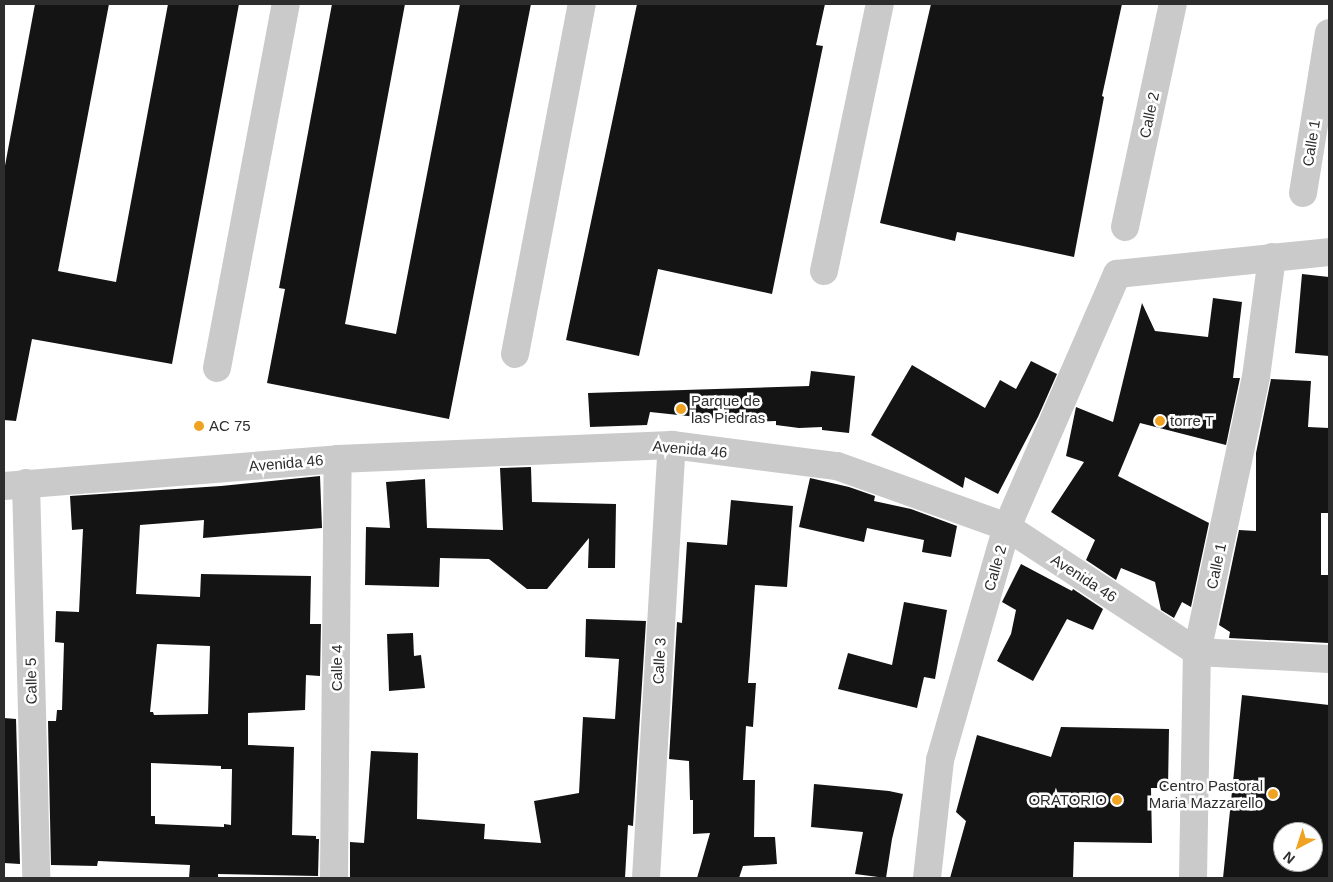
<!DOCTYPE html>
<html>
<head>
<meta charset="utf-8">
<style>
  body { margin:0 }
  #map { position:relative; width:1333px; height:882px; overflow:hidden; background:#fff; font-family:Helvetica,sans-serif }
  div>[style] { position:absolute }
  .building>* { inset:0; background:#141414 }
  .street>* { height:28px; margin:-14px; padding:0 14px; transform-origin:14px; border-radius:14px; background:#cacaca }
  .dots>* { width:14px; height:14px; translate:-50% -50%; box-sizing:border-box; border:2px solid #fff; border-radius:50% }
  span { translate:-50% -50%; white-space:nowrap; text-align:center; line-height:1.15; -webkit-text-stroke:5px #fff; paint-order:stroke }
  .street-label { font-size:15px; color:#2d2d2d }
  .poi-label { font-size:15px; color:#2d2d2d }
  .left { translate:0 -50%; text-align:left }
  .right { translate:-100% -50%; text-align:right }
  .frame { position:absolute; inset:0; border:5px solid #2d2d2d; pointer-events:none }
  .north { position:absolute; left:1273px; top:822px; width:50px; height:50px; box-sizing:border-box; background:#fff; border:1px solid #ababab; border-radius:50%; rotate:220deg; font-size:14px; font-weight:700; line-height:20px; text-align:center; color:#2d2d2d }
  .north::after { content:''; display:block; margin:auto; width:18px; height:22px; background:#f0a322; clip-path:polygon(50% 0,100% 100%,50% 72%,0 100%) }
</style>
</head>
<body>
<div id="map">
  <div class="building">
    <i style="clip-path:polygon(35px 4px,109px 4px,58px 271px,116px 282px,168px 4px,239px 4px,172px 364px,32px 339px,16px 421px,4px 420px,4px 171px)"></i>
    <i style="clip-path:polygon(332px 4px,405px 4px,345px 324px,396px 334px,460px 4px,531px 4px,449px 419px,267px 383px,285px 289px,279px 288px)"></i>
    <i style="clip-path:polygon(637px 4px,825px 4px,816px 45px,823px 46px,772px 294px,658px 269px,639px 356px,566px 340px)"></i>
    <i style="clip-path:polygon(931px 4px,1122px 4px,1102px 96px,1104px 97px,1074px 257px,957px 232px,955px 241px,880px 223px)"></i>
    <i style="clip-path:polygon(1302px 274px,1329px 277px,1329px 356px,1295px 353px)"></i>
    <i style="clip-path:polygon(1213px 298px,1242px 302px,1233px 378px,1240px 378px,1226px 445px,1140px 423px,1118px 476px,1209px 523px,1191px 607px,1182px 602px,1174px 618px,1161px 610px,1155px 582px,1121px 568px,1116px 580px,1086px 560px,1095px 540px,1051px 512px,1084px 462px,1066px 456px,1076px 407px,1113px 422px,1142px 303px,1155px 331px,1208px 337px)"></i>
    <i style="clip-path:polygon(1031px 361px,1057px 374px,1038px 417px,998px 494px,965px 477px,963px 488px,871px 435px,912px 365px,985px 408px,1000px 380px,1016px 389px)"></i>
    <i style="clip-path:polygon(811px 371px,855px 376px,849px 433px,822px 430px,822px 427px,799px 428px,776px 425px,776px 421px,745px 422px,650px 412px,647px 425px,590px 427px,588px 393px,809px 386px)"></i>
    <i style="clip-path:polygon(1271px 379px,1311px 381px,1308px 427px,1329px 428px,1328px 513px,1321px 513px,1321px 575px,1329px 575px,1329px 643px,1229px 638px,1230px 632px,1219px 625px,1239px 530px,1256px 531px,1256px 453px)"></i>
    <i style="clip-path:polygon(531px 467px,532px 502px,616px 504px,615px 568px,588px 568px,589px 538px,547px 589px,527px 589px,489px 559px,440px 558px,439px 587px,365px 585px,366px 527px,390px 528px,386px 482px,425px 479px,427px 528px,503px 530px,500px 468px)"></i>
    <i style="clip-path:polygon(evenodd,320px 476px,322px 528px,203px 538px,204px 520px,140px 525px,136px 594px,200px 597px,201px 574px,311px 576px,310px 624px,321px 624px,320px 676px,306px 675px,305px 710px,248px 713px,248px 745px,294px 747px,292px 835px,316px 836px,316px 839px,319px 839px,318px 876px,218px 874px,218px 878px,189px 878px,190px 865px,98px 861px,97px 866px,51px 865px,48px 721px,56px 721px,57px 710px,62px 710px,64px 643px,55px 642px,56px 611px,79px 612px,83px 529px,72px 530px,70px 496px,221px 486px,320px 476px,157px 644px,210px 646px,208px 714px,154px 715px,153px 712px,150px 712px,157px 644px,320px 476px,151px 763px,221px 766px,221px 769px,232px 769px,231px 825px,224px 824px,224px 827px,155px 824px,155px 816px,151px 816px,151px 763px)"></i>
    <i style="clip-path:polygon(810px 478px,849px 487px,875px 496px,874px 501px,911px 509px,957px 526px,951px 557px,922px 552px,924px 540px,867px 528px,864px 542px,799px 527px)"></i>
    <i style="clip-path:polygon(731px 500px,793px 506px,787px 587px,755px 585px,748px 683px,756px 683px,753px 727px,746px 726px,743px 780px,755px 780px,754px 837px,775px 837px,777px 864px,743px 866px,739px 878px,697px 878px,710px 833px,693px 834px,693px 800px,690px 800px,689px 761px,669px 759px,677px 622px,682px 623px,687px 542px,727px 545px)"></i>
    <i style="clip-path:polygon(1021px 564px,1072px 591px,1073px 589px,1103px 609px,1093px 630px,1067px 619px,1033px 681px,997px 661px,1011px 634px,1016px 610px,1002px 602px)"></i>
    <i style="clip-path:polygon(904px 602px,947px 610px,935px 679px,924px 677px,917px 708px,838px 689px,848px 653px,892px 665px)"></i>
    <i style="clip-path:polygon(586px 619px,646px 621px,633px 826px,628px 825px,625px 878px,350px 877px,350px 842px,364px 843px,371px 751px,418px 753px,417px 819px,485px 824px,484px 839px,541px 843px,534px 801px,579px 793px,583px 717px,615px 719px,619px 659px,585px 657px)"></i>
    <i style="clip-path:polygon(413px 633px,414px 656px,421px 655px,425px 688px,389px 691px,387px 634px)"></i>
    <i style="clip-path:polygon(evenodd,1242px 695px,1329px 705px,1329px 878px,1223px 878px,1242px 695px,1283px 832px,1313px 832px,1313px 862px,1283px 862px,1283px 832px)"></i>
    <i style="clip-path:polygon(4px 718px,16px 719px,20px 864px,4px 863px)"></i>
    <i style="clip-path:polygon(1061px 727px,1169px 729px,1168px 788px,1151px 788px,1152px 843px,1074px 842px,1073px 878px,950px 878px,966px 821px,956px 812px,977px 735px,1051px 757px)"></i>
    <i style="clip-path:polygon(814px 784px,889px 791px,903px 794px,892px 839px,886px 878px,855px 874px,863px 832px,811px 827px)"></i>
  </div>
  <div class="street">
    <i style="left:1303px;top:193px;width:162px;rotate:-80.8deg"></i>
    <i style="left:1125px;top:227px;width:228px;rotate:-77.9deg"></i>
    <i style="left:824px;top:271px;width:273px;rotate:-78.2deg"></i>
    <i style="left:515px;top:354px;width:356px;rotate:-79.2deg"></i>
    <i style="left:217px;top:368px;width:370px;rotate:-79.3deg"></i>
    <i style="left:26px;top:483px;width:395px;rotate:88.5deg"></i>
    <i style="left:4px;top:486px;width:335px;rotate:-4.6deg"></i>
    <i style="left:338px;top:459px;width:334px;rotate:-2.4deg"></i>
    <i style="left:672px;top:445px;width:166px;rotate:7.3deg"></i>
    <i style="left:837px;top:466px;width:181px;rotate:19.7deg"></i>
    <i style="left:1007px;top:527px;width:227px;rotate:33.3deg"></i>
    <i style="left:1197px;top:652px;width:132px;rotate:3deg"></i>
    <i style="left:334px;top:878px;width:419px;rotate:-89.5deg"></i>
    <i style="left:646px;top:878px;width:434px;rotate:-86.6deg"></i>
    <i style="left:927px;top:878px;width:119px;rotate:-83.7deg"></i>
    <i style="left:940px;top:760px;width:242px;rotate:-74deg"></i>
    <i style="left:1007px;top:527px;width:276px;rotate:-66.5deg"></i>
    <i style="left:1117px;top:274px;width:213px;rotate:-5.9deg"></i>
    <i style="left:1193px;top:878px;width:226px;rotate:-89deg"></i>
    <i style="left:1197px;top:652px;width:281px;rotate:-77.9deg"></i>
    <i style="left:1256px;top:377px;width:121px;rotate:-82.4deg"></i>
  </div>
  <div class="dots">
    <i style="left:681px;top:409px;background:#f0a322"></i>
    <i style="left:1160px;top:421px;background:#f0a322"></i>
    <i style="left:199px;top:426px;background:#f0a322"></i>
    <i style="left:1273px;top:794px;background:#f0a322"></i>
    <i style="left:1117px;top:800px;background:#f0a322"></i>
  </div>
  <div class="street-label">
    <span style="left:1149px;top:115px;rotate:-78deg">Calle 2</span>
    <span style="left:1311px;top:143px;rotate:-81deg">Calle 1</span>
    <span style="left:690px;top:449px;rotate:5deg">Avenida 46</span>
    <span style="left:286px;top:463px;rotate:-5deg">Avenida 46</span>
    <span style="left:1216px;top:566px;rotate:-78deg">Calle 1</span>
    <span style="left:995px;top:568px;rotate:-74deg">Calle 2</span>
    <span style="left:1084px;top:578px;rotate:33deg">Avenida 46</span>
    <span style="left:659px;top:661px;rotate:-87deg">Calle 3</span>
    <span style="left:337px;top:668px;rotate:-90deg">Calle 4</span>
    <span style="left:31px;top:681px;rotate:-91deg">Calle 5</span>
  </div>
  <div class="poi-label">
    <span class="left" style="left:691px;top:409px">Parque de<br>las Piedras</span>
    <span class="left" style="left:1170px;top:421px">torre T</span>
    <span class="left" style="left:209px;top:426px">AC 75</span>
    <span class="right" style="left:1263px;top:794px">Centro Pastoral<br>Maria Mazzarello</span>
    <span class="right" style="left:1107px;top:800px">ORATORIO</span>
  </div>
  <div class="frame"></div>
  <div class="north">N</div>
</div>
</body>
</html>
